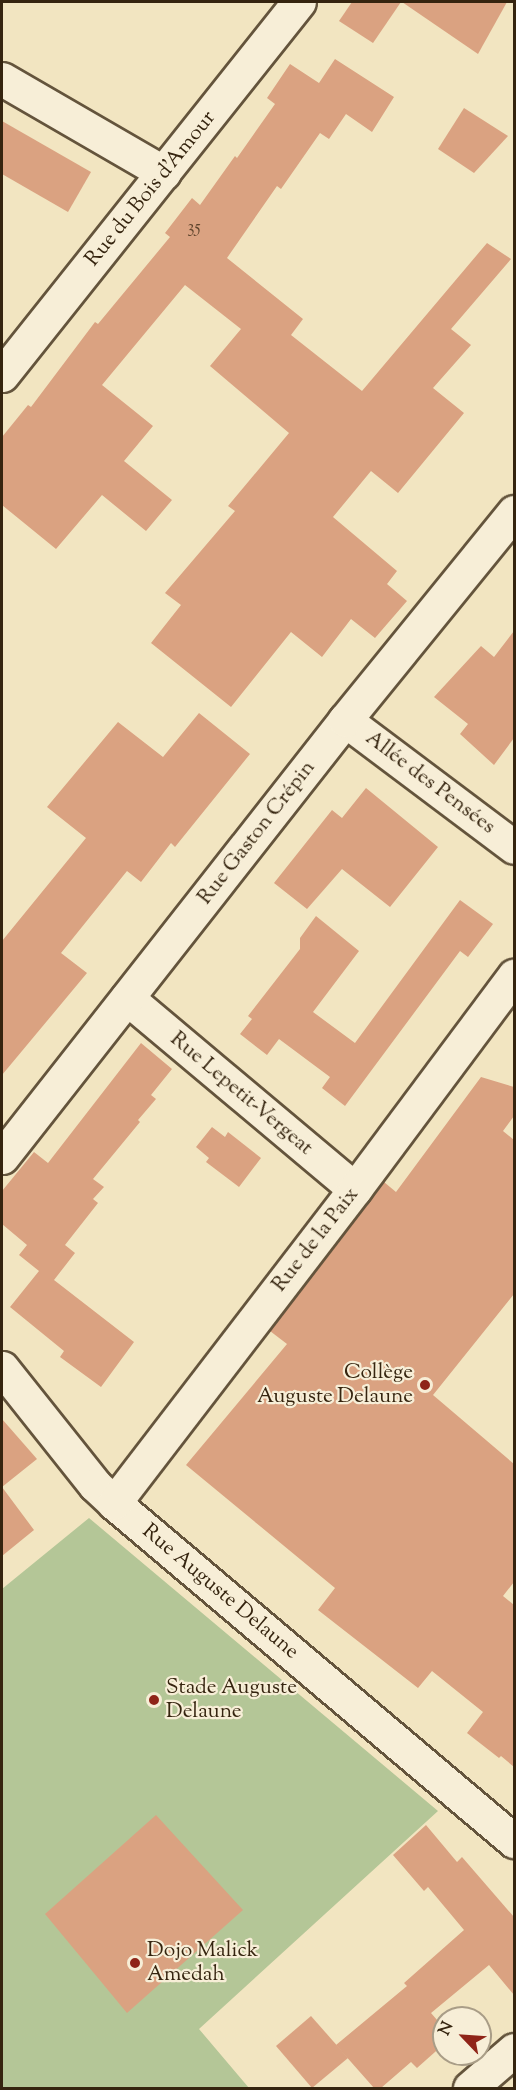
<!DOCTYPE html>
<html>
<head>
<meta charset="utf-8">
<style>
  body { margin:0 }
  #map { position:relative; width:516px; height:2090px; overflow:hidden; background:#f2e5c1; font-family:"Sorts Mill Goudy",serif }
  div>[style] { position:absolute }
  .green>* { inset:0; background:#b4c697 }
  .building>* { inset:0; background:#daa281 }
  .roads { filter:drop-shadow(2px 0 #64543c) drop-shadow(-2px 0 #64543c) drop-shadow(0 2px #64543c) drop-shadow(0 -2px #64543c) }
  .minor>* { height:33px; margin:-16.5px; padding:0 16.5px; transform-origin:16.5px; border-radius:16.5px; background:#f7eed7 }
  .dots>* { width:16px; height:16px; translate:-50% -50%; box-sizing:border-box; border:3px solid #f7eed7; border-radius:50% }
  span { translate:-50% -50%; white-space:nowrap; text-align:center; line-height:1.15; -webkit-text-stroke:4.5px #f7eed7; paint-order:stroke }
  .number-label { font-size:18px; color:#5e442c }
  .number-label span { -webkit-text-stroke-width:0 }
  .street-label { font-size:21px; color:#35240f }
  .poi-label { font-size:21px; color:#35240f }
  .right { translate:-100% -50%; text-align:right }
  .left { translate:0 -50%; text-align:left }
  .frame { position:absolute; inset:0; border:3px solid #35240f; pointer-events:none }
  .north { position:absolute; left:432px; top:2006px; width:60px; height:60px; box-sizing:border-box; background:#f7eed7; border:2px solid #a99d87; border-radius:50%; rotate:295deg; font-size:16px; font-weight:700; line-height:24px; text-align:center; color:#35240f }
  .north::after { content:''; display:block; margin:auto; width:21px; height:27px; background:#8f2418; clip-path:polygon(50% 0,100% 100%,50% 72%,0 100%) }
</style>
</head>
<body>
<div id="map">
  <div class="green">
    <i style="clip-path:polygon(89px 1518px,438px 1811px,199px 2029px,249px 2088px,2px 2088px,2px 1589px)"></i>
  </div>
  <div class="building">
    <i style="clip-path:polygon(352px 2px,401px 2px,373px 43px,339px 21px)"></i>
    <i style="clip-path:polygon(402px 2px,507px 2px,478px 54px)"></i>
    <i style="clip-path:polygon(335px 59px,394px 97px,372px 132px,346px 114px,329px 139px,320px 133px,281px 189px,277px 186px,227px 258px,303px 319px,291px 335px,362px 391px,487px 243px,511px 259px,451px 329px,471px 345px,433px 388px,464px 413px,398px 493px,371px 471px,333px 517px,397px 571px,387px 584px,407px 601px,375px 638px,351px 619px,322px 657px,291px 632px,231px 707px,151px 643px,181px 605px,165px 593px,235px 511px,228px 506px,289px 433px,210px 366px,241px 329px,185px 285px,102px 385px,153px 426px,124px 461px,172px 500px,146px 531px,102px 495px,56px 549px,2px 505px,2px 437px,28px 405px,31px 407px,95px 322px,98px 324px,170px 237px,165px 233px,192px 198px,200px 205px,235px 156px,237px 158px,275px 104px,267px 98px,290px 64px,319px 83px)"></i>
    <i style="clip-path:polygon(464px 108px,508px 136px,474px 173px,438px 149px)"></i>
    <i style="clip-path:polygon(2px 121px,91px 172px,68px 212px,2px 174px)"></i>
    <i style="clip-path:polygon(514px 631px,514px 738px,494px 765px,460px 734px,468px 724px,434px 697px,481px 646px,494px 657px)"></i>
    <i style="clip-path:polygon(199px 713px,250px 754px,175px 847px,171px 843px,141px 882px,127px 871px,61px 953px,87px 973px,2px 1075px,2px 941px,86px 838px,47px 807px,118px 722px,163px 757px)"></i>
    <i style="clip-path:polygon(366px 788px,438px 847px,390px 907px,342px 869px,307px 909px,274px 883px,332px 810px,342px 818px)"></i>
    <i style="clip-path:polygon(460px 900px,493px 924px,468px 957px,460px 951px,345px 1106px,322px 1088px,330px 1077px,279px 1039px,267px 1055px,240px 1034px,252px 1019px,248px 1016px,300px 949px,300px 938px,316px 916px,359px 951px,313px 1012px,355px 1043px)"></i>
    <i style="clip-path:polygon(141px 1043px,172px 1069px,151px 1095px,156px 1099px,138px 1120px,140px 1122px,93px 1179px,104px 1187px,93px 1199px,98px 1203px,65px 1245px,75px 1253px,54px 1280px,134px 1342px,101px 1387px,60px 1357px,64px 1351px,10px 1307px,39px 1271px,19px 1255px,27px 1245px,2px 1224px,2px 1191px,34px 1152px,48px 1163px)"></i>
    <i style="clip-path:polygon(481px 1077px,514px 1087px,514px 1116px,503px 1131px,514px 1140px,514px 1294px,433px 1395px,514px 1464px,514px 1582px,503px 1596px,514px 1605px,514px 1767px,501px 1756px,499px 1758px,467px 1733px,483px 1712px,432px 1671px,418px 1688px,318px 1610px,335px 1588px,186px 1465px,287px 1344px,270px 1331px,384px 1182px,396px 1192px)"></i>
    <i style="clip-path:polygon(212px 1127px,225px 1137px,228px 1132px,261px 1158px,239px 1187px,206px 1162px,209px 1158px,196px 1147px)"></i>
    <i style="clip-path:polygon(2px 1419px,37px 1459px,2px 1487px,34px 1530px,2px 1556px)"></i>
    <i style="clip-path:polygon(156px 1815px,243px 1910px,127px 2013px,45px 1914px)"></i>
    <i style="clip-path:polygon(426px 1825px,457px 1862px,462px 1857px,514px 1917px,514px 1995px,489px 1965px,431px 2013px,444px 2028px,444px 2044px,417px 2068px,411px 2062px,381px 2088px,374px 2088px,336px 2045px,407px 1986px,404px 1983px,464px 1930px,428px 1887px,424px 1891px,393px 1855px)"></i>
    <i style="clip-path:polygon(311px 2016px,348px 2058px,312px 2088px,276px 2046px)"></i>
  </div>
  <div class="roads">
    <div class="minor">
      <i style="left:2px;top:79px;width:187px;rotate:30.1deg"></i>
      <i style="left:2px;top:375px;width:477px;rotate:-51.5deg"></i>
      <i style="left:345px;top:720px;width:211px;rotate:36.9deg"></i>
      <i style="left:127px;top:998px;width:297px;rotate:40deg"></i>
      <i style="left:2px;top:1157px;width:556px;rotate:-51.87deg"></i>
      <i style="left:345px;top:720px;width:268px;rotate:-50.9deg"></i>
      <i style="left:2px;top:1368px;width:149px;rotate:51.5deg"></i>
      <i style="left:95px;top:1485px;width:26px;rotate:43deg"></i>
      <i style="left:114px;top:1503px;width:524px;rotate:40.2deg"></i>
      <i style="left:114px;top:1503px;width:396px;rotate:-52.5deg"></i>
      <i style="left:355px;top:1189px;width:266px;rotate:-53.3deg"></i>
      <i style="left:470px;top:2088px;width:58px;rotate:-40.8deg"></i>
    </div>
  </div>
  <div class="dots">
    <i style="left:425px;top:1385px;background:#8f2418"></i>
    <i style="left:154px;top:1700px;background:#8f2418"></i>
    <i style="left:135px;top:1963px;background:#8f2418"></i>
  </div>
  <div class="number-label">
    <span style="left:194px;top:228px">35</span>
  </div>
  <div class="street-label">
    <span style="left:151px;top:189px;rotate:-51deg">Rue du Bois d'Amour</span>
    <span style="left:430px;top:783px;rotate:37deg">Allée des Pensées</span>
    <span style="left:257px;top:833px;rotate:-52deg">Rue Gaston Crépin</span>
    <span style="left:241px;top:1094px;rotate:40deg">Rue Lepetit-Vergeat</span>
    <span style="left:316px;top:1240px;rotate:-52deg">Rue de la Paix</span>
    <span style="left:220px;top:1592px;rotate:40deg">Rue Auguste Delaune</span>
  </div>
  <div class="poi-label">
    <span class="right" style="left:413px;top:1385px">Collège<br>Auguste Delaune</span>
    <span class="left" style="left:166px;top:1700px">Stade Auguste<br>Delaune</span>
    <span class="left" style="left:147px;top:1963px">Dojo Malick<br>Amedah</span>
  </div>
  <div class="frame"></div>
  <div class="north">N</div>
</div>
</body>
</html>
